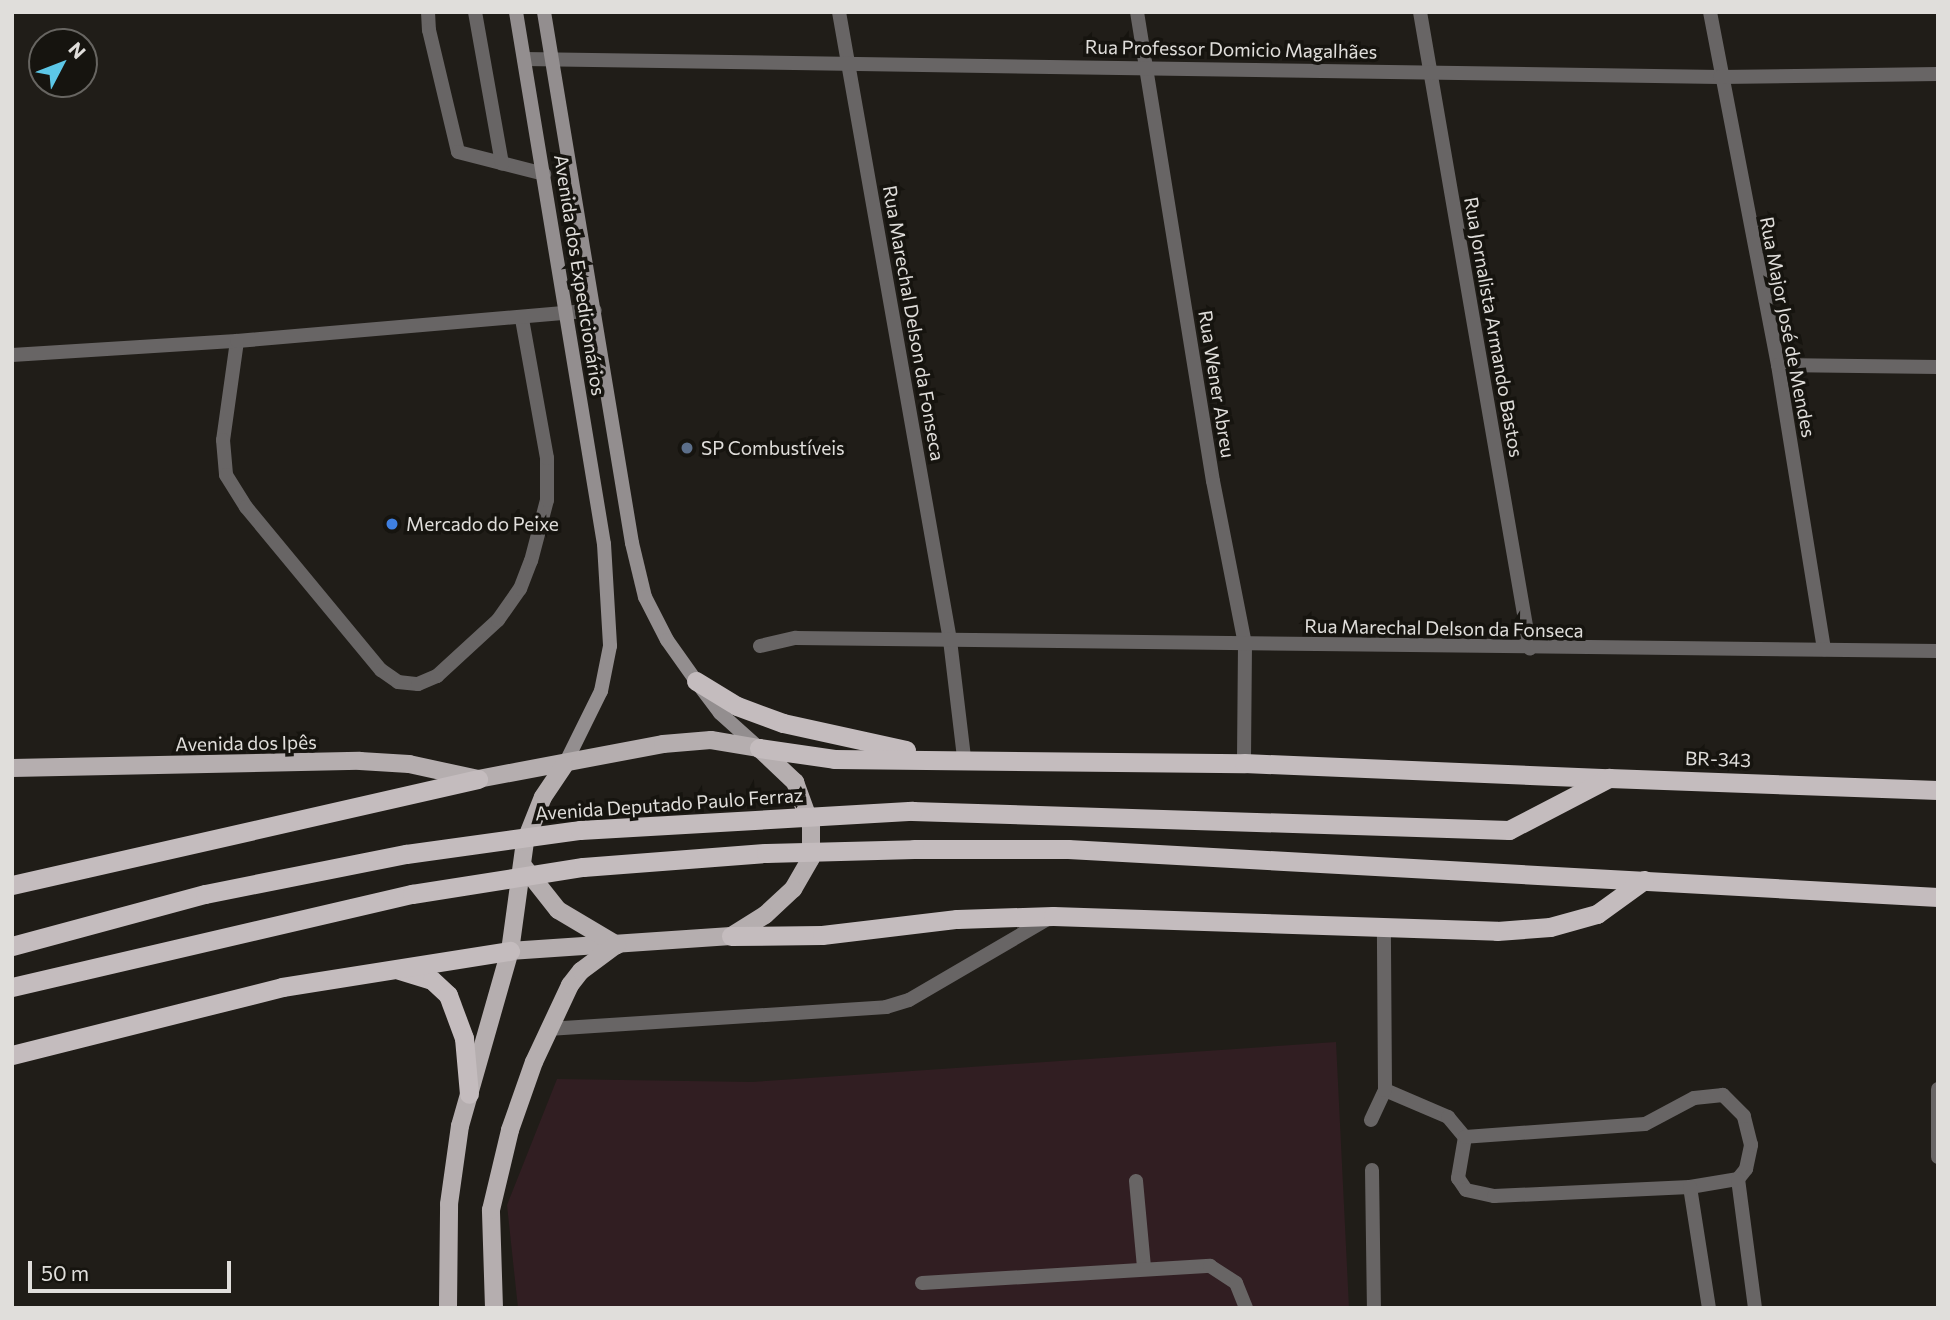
<!DOCTYPE html>
<html>
<head>
<meta charset="utf-8">
<style>
  body { margin:0 }
  #map { position:relative; width:1950px; height:1320px; overflow:hidden; background:#201d18; font-family:Commissioner,sans-serif }
  div>[style] { position:absolute }
  .industrial>* { inset:0; background:#311e22 }
  .service>* { height:14px; margin:-7px; padding:0 7px; transform-origin:7px; border-radius:7px; background:#686565 }
  .minor>* { height:14px; margin:-7px; padding:0 7px; transform-origin:7px; border-radius:7px; background:#686565 }
  .secondary>* { height:14px; margin:-7px; padding:0 7px; transform-origin:7px; border-radius:7px; background:#938e8f }
  .primary>* { height:18px; margin:-9px; padding:0 9px; transform-origin:9px; border-radius:9px; background:#b5aeaf }
  .trunk>* { height:19px; margin:-9.5px; padding:0 9.5px; transform-origin:9.5px; border-radius:9.5px; background:#c4bcbe }
  .trunk-bridge>* { height:19px; margin:-9.5px; padding:0 9.5px; transform-origin:9.5px; border-radius:9.5px; background:#c4bcbe }
  .dots>* { width:19px; height:19px; translate:-50% -50%; box-sizing:border-box; border:4px solid #16140f; border-radius:50% }
  span { translate:-50% -50%; white-space:nowrap; text-align:center; line-height:1.15; -webkit-text-stroke:7px #16140f; paint-order:stroke }
  .street-label { font-size:19px; color:#e0dedb }
  .poi-label { font-size:19px; color:#e0dedb }
  .left { translate:0 -50%; text-align:left }
  .frame { position:absolute; inset:0; border:14px solid #e0dedb; pointer-events:none }
  .north { position:absolute; left:28px; top:28px; width:70px; height:70px; box-sizing:border-box; background:#16140f; border:2px solid #676561; border-radius:50%; rotate:48deg; font-size:19px; font-weight:700; line-height:28px; text-align:center; color:#e0dedb }
  .north::after { content:''; display:block; margin:auto; width:24px; height:32px; background:#5cc7e7; clip-path:polygon(50% 0,100% 100%,50% 72%,0 100%) }
  .scale { position:absolute; left:28px; top:1261px; width:203px; height:32px; box-sizing:border-box; border:4px solid #e0dedb; border-top:0; padding-left:9px; font-size:21px; line-height:24px; white-space:nowrap; color:#e0dedb; -webkit-text-stroke:5px #16140f; paint-order:stroke }
</style>
</head>
<body>
<div id="map">
  <div class="industrial">
    <i style="clip-path:polygon(1336px 1042px,1349px 1308px,518px 1308px,507px 1205px,557px 1079px,752px 1082px)"></i>
  </div>
  <div class="service">
    <i style="left:428px;top:12px;width:18px;rotate:87deg"></i>
    <i style="left:429px;top:30px;width:125px;rotate:76.6deg"></i>
    <i style="left:458px;top:152px;width:89px;rotate:14.3deg"></i>
    <i style="left:475px;top:12px;width:154px;rotate:79.9deg"></i>
    <i style="left:237px;top:341px;width:100px;rotate:98deg"></i>
    <i style="left:223px;top:440px;width:35px;rotate:85deg"></i>
    <i style="left:226px;top:475px;width:38px;rotate:58deg"></i>
    <i style="left:246px;top:507px;width:212px;rotate:50.4deg"></i>
    <i style="left:381px;top:670px;width:21px;rotate:35deg"></i>
    <i style="left:398px;top:682px;width:20px;rotate:6deg"></i>
    <i style="left:418px;top:684px;width:21px;rotate:-23deg"></i>
    <i style="left:437px;top:676px;width:83px;rotate:-42.6deg"></i>
    <i style="left:498px;top:620px;width:38px;rotate:-55deg"></i>
    <i style="left:520px;top:589px;width:30px;rotate:-69deg"></i>
    <i style="left:531px;top:561px;width:63px;rotate:-75.3deg"></i>
    <i style="left:547px;top:500px;width:42px;rotate:-90deg"></i>
    <i style="left:547px;top:458px;width:141px;rotate:-100.2deg"></i>
    <i style="left:12px;top:355px;width:225px;rotate:-3.6deg"></i>
    <i style="left:237px;top:341px;width:359px;rotate:-4.9deg"></i>
    <i style="left:548px;top:1029px;width:339px;rotate:-3.7deg"></i>
    <i style="left:886px;top:1007px;width:24px;rotate:-17deg"></i>
    <i style="left:909px;top:1000px;width:164px;rotate:-30.3deg"></i>
    <i style="left:1938px;top:1089px;width:68px;rotate:90deg"></i>
    <i style="left:1385px;top:1090px;width:69px;rotate:23.2deg"></i>
    <i style="left:1448px;top:1117px;width:26px;rotate:50deg"></i>
    <i style="left:1465px;top:1137px;width:42px;rotate:99.7deg"></i>
    <i style="left:1458px;top:1178px;width:14px;rotate:56deg"></i>
    <i style="left:1466px;top:1190px;width:29px;rotate:12deg"></i>
    <i style="left:1494px;top:1196px;width:196px;rotate:-2.6deg"></i>
    <i style="left:1690px;top:1187px;width:49px;rotate:-9.5deg"></i>
    <i style="left:1738px;top:1179px;width:13px;rotate:-51deg"></i>
    <i style="left:1746px;top:1169px;width:25px;rotate:-78deg"></i>
    <i style="left:1751px;top:1145px;width:30px;rotate:-104deg"></i>
    <i style="left:1744px;top:1116px;width:30px;rotate:-135deg"></i>
    <i style="left:1723px;top:1095px;width:29px;rotate:174deg"></i>
    <i style="left:1694px;top:1098px;width:55px;rotate:152deg"></i>
    <i style="left:1645px;top:1124px;width:180px;rotate:175.9deg"></i>
    <i style="left:1371px;top:1120px;width:33px;rotate:-65deg"></i>
    <i style="left:1385px;top:1090px;width:160px;rotate:-90.4deg"></i>
    <i style="left:1372px;top:1170px;width:138px;rotate:89.2deg"></i>
    <i style="left:1738px;top:1179px;width:130px;rotate:82.5deg"></i>
    <i style="left:1136px;top:1181px;width:86px;rotate:84.7deg"></i>
    <i style="left:1690px;top:1187px;width:122px;rotate:81.1deg"></i>
    <i style="left:922px;top:1283px;width:289px;rotate:-3.4deg"></i>
    <i style="left:1210px;top:1266px;width:31px;rotate:33deg"></i>
    <i style="left:1236px;top:1283px;width:27px;rotate:68deg"></i>
  </div>
  <div class="minor">
    <i style="left:839px;top:12px;width:638px;rotate:79.98deg"></i>
    <i style="left:950px;top:640px;width:119px;rotate:83.2deg"></i>
    <i style="left:1137px;top:12px;width:475px;rotate:80.8deg"></i>
    <i style="left:1213px;top:481px;width:166px;rotate:78.9deg"></i>
    <i style="left:1245px;top:644px;width:119px;rotate:90.5deg"></i>
    <i style="left:1420px;top:12px;width:646px;rotate:80.2deg"></i>
    <i style="left:1710px;top:12px;width:359px;rotate:79.1deg"></i>
    <i style="left:1778px;top:365px;width:288px;rotate:80.8deg"></i>
    <i style="left:524px;top:59px;width:1196px;rotate:0.86deg"></i>
    <i style="left:1720px;top:77px;width:218px;rotate:-0.8deg"></i>
    <i style="left:1778px;top:365px;width:160px;rotate:0.7deg"></i>
    <i style="left:760px;top:646px;width:37px;rotate:-13deg"></i>
    <i style="left:796px;top:638px;width:1142px;rotate:0.65deg"></i>
  </div>
  <div class="secondary">
    <i style="left:516px;top:12px;width:539px;rotate:80.61deg"></i>
    <i style="left:604px;top:544px;width:102px;rotate:86.6deg"></i>
    <i style="left:610px;top:646px;width:46px;rotate:101.3deg"></i>
    <i style="left:601px;top:691px;width:84px;rotate:116.3deg"></i>
    <i style="left:544px;top:12px;width:538px;rotate:80.59deg"></i>
    <i style="left:632px;top:543px;width:56px;rotate:76.5deg"></i>
    <i style="left:645px;top:597px;width:48px;rotate:62.9deg"></i>
    <i style="left:667px;top:640px;width:50px;rotate:54.7deg"></i>
    <i style="left:696px;top:681px;width:40px;rotate:53deg"></i>
    <i style="left:720px;top:713px;width:52px;rotate:41.9deg"></i>
  </div>
  <div class="primary">
    <i style="left:12px;top:768px;width:348px;rotate:-1.2deg"></i>
    <i style="left:360px;top:761px;width:49px;rotate:3.5deg"></i>
    <i style="left:409px;top:764px;width:71px;rotate:12.3deg"></i>
    <i style="left:478px;top:779px;width:188px;rotate:-10.7deg"></i>
    <i style="left:663px;top:744px;width:48px;rotate:-4.8deg"></i>
    <i style="left:711px;top:740px;width:49px;rotate:9.5deg"></i>
    <i style="left:759px;top:748px;width:50px;rotate:43.4deg"></i>
    <i style="left:795px;top:782px;width:47px;rotate:70deg"></i>
    <i style="left:811px;top:826px;width:32px;rotate:90deg"></i>
    <i style="left:811px;top:858px;width:36px;rotate:120deg"></i>
    <i style="left:793px;top:889px;width:38px;rotate:137deg"></i>
    <i style="left:765px;top:915px;width:40px;rotate:148deg"></i>
    <i style="left:731px;top:936px;width:222px;rotate:176.1deg"></i>
    <i style="left:524px;top:867px;width:55px;rotate:51.7deg"></i>
    <i style="left:558px;top:910px;width:69px;rotate:30.7deg"></i>
    <i style="left:448px;top:1308px;width:104px;rotate:-89.4deg"></i>
    <i style="left:449px;top:1204px;width:79px;rotate:-82deg"></i>
    <i style="left:460px;top:1126px;width:182px;rotate:-74.1deg"></i>
    <i style="left:510px;top:951px;width:110px;rotate:-82.2deg"></i>
    <i style="left:525px;top:842px;width:48px;rotate:-68.2deg"></i>
    <i style="left:543px;top:797px;width:37px;rotate:-56deg"></i>
    <i style="left:494px;top:1308px;width:98px;rotate:-91.8deg"></i>
    <i style="left:491px;top:1210px;width:82px;rotate:-76.6deg"></i>
    <i style="left:510px;top:1130px;width:72px;rotate:-70.6deg"></i>
    <i style="left:534px;top:1062px;width:85px;rotate:-64.9deg"></i>
    <i style="left:570px;top:985px;width:18px;rotate:-52deg"></i>
    <i style="left:581px;top:971px;width:44px;rotate:-36.6deg"></i>
  </div>
  <div class="trunk">
    <i style="left:696px;top:681px;width:48px;rotate:31.4deg"></i>
    <i style="left:737px;top:706px;width:49px;rotate:20.3deg"></i>
    <i style="left:783px;top:723px;width:126px;rotate:12.4deg"></i>
    <i style="left:759px;top:748px;width:76px;rotate:8.3deg"></i>
    <i style="left:834px;top:759px;width:410px;rotate:0.6deg"></i>
    <i style="left:1244px;top:763px;width:364px;rotate:2.4deg"></i>
    <i style="left:912px;top:811px;width:597px;rotate:1.82deg"></i>
    <i style="left:1509px;top:830px;width:113px;rotate:-27.5deg"></i>
    <i style="left:1609px;top:778px;width:329px;rotate:2.1deg"></i>
    <i style="left:914px;top:849px;width:154px"></i>
    <i style="left:1068px;top:849px;width:871px;rotate:3.16deg"></i>
    <i style="left:12px;top:885px;width:478px;rotate:-12.8deg"></i>
    <i style="left:731px;top:936px;width:91px;rotate:-0.6deg"></i>
    <i style="left:822px;top:935px;width:136px;rotate:-6.8deg"></i>
    <i style="left:957px;top:919px;width:96px;rotate:-1.8deg"></i>
    <i style="left:1053px;top:916px;width:444px;rotate:1.9deg"></i>
    <i style="left:1497px;top:931px;width:53px;rotate:-4.3deg"></i>
    <i style="left:1550px;top:927px;width:49px;rotate:-15.5deg"></i>
    <i style="left:1597px;top:914px;width:58px;rotate:-35.9deg"></i>
    <i style="left:12px;top:946px;width:200px;rotate:-15.1deg"></i>
    <i style="left:205px;top:894px;width:205px;rotate:-11.3deg"></i>
    <i style="left:399px;top:970px;width:34px;rotate:17deg"></i>
    <i style="left:432px;top:980px;width:22px;rotate:43deg"></i>
    <i style="left:448px;top:995px;width:46px;rotate:69.6deg"></i>
    <i style="left:464px;top:1038px;width:56px;rotate:84.9deg"></i>
    <i style="left:12px;top:987px;width:411px;rotate:-13.1deg"></i>
    <i style="left:12px;top:1055px;width:278px;rotate:-14.1deg"></i>
    <i style="left:282px;top:987px;width:231px;rotate:-9deg"></i>
  </div>
  <div class="trunk-bridge">
    <i style="left:406px;top:854px;width:176px;rotate:-7.9deg"></i>
    <i style="left:580px;top:830px;width:333px;rotate:-3.3deg"></i>
    <i style="left:412px;top:894px;width:173px;rotate:-9deg"></i>
    <i style="left:583px;top:867px;width:184px;rotate:-4.4deg"></i>
    <i style="left:766px;top:853px;width:148px;rotate:-1.5deg"></i>
  </div>
  <div class="dots">
    <i style="left:687px;top:448px;background:#5c6f8a"></i>
    <i style="left:392px;top:524px;background:#3f7fe0"></i>
  </div>
  <div class="street-label">
    <span style="left:1231px;top:49px;rotate:1deg">Rua Professor Domicio Magalhães</span>
    <span style="left:580px;top:275px;rotate:81deg">Avenida dos Expedicionários</span>
    <span style="left:914px;top:323px;rotate:80deg">Rua Marechal Delson da Fonseca</span>
    <span style="left:1494px;top:327px;rotate:80deg">Rua Jornalista Armando Bastos</span>
    <span style="left:1788px;top:327px;rotate:79deg">Rua Major José de Mendes</span>
    <span style="left:1217px;top:384px;rotate:81deg">Rua Wener Abreu</span>
    <span style="left:1444px;top:628px;rotate:1deg">Rua Marechal Delson da Fonseca</span>
    <span style="left:246px;top:743px;rotate:-1deg">Avenida dos Ipês</span>
    <span style="left:1718px;top:759px;rotate:2deg">BR-343</span>
    <span style="left:669px;top:804px;rotate:-4deg">Avenida Deputado Paulo Ferraz</span>
  </div>
  <div class="poi-label">
    <span class="left" style="left:701px;top:448px">SP Combustíveis</span>
    <span class="left" style="left:406px;top:524px">Mercado do Peixe</span>
  </div>
  <div class="frame"></div>
  <div class="north">N</div>
  <div class="scale">50 m</div>
</div>
</body>
</html>
